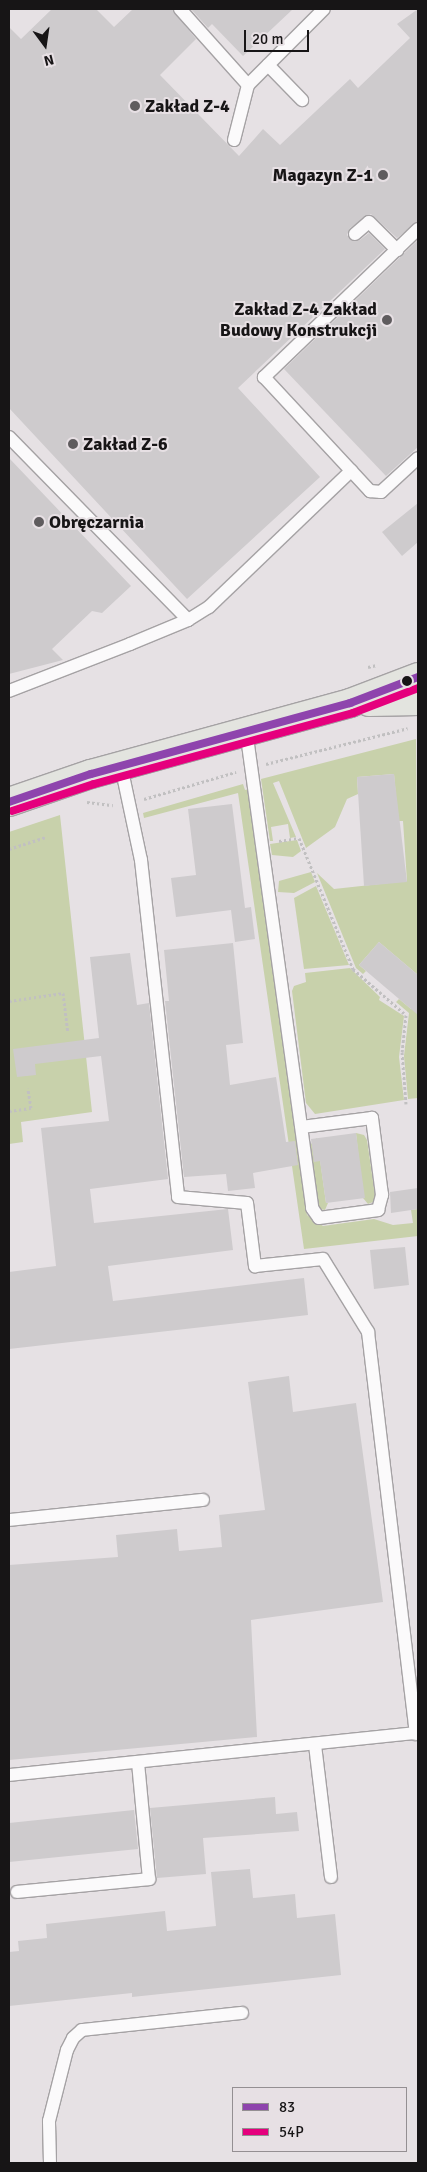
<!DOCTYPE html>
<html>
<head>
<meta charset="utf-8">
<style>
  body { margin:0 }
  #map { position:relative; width:427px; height:2172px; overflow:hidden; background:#e6e1e4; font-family:Signika,sans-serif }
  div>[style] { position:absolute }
  .green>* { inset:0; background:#c8d1ab }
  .building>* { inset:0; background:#cecbcd }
  .path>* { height:3px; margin-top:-1.5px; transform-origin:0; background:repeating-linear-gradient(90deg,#c1c0c1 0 2.5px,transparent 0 5px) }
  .roads { filter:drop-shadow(1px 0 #a5a2a4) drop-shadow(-1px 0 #a5a2a4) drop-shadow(0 1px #a5a2a4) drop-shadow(0 -1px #a5a2a4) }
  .service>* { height:12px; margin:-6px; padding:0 6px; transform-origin:6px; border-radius:6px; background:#fbfafb }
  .primary>* { height:28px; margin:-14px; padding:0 14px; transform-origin:14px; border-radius:14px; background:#e3e4df }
  .bus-1>* { height:8px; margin:-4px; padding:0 4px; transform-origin:4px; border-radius:4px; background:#8e44ad }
  .bus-2>* { height:8px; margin:-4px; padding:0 4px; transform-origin:4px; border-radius:4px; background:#e5007d }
  .dots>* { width:14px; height:14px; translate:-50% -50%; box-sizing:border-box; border:2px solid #e7e0e4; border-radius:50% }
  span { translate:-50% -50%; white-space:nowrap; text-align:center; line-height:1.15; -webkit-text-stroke:4px #e7e0e4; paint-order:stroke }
  .poi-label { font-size:18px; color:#171516; font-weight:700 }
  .left { translate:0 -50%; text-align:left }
  .right { translate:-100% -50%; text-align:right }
  .frame { position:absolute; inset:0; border:10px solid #171516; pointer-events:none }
  .legend { position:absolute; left:232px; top:2087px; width:175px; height:65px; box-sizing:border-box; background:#e7e0e4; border:1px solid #948f92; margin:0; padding:6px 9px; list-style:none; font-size:15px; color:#171516 }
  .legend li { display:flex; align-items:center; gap:10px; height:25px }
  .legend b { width:25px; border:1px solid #948f92 }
  .north { position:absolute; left:20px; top:20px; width:50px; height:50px; -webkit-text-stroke:4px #e7e0e4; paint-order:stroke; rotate:166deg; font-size:14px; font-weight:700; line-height:20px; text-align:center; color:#171516 }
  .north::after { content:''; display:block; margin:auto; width:18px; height:22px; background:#171516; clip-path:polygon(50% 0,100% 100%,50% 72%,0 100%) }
  .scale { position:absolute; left:244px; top:30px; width:65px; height:22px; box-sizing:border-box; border:2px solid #171516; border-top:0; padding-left:6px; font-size:15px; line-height:18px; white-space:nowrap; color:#171516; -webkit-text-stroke:4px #e7e0e4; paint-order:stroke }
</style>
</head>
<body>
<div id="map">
  <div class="green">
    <i style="clip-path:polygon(416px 739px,418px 975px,379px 942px,359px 965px,366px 971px,363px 974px,356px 968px,317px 873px,334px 889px,407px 881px,403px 821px,398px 821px,394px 774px,357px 777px,358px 794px,347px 799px,335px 827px,306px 848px,279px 781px,273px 783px,296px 837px,290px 838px,288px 824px,271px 827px,273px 841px,270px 841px,261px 779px)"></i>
    <i style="clip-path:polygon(243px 784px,245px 790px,249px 789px,307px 1215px,323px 1226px,374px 1219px,393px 1225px,413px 1223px,411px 1210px,418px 1209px,418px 1236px,304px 1249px,238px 793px,144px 818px,143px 813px)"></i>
    <i style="clip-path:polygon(60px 815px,92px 1112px,21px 1122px,23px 1142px,9px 1144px,9px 832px)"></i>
    <i style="clip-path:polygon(297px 840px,301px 851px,293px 857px,272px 855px,270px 844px)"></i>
    <i style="clip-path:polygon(311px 872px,315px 882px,294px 893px,278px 892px,279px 881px)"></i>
    <i style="clip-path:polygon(316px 886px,349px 965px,304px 969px,294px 898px)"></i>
    <i style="clip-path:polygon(350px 968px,380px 997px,379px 1000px,404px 1016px,399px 1057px,404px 1100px,315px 1114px,306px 1103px,292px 991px,294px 986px,306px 982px,305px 973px)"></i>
    <i style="clip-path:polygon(399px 999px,411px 1009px,418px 1001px,418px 1098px,408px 1099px,404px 1056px,409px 1013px,396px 1002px)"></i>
    <i style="clip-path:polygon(356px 1133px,364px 1135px,367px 1140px,375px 1195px,373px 1202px,368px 1204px,363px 1198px)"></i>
    <i style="clip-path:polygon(317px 1138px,326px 1203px,328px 1203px,325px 1210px,320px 1209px,317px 1203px,309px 1146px)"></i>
  </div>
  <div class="building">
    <i style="clip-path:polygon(52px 9px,96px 9px,114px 27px,133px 9px,172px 9px,196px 39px,160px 75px,239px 156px,263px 129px,280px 145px,350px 79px,358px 88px,410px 38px,397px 24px,418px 9px,418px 221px,397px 238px,371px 214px,350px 228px,347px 235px,352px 241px,360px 240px,369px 233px,385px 249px,238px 388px,320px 477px,187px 599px,9px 408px,9px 27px,21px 39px)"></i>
    <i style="clip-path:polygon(191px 9px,293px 9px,243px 56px,212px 24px,208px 28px)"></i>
    <i style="clip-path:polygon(418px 240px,418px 447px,386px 476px,284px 369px)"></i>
    <i style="clip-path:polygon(9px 458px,131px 586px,102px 613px,92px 611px,52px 649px,63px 660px,9px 674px)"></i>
    <i style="clip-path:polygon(418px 503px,418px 542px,402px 556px,382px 532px)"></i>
    <i style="clip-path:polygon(394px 774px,407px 882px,364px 886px,357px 777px)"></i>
    <i style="clip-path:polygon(232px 804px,245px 908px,251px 907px,255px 939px,235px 942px,231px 910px,176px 917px,171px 878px,196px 875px,188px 809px)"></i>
    <i style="clip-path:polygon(379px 942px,418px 975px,418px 1015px,359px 965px)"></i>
    <i style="clip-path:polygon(233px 943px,243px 1043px,226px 1045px,230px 1085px,276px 1077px,286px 1142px,295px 1141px,298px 1165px,253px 1173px,255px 1188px,228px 1191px,226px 1174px,184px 1177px,165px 1001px,169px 1001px,164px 950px)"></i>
    <i style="clip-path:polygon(130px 953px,137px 1005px,149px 1003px,168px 1179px,90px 1189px,94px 1223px,228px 1209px,233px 1250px,108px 1266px,113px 1301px,304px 1278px,308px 1315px,9px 1349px,9px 1272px,56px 1266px,41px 1128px,109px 1121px,101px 1056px,35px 1064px,36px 1075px,17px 1077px,13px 1049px,99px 1038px,90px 957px)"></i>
    <i style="clip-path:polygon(356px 1133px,365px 1198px,326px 1203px,320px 1161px,314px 1162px,311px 1139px)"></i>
    <i style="clip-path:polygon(418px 1188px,418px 1209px,391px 1213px,390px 1192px)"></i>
    <i style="clip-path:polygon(405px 1247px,409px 1285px,374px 1289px,370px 1250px)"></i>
    <i style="clip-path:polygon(289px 1376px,293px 1412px,356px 1403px,383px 1602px,251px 1620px,257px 1737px,9px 1760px,9px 1565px,118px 1557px,116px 1535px,177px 1529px,179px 1551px,222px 1547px,219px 1515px,265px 1510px,248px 1382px)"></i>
    <i style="clip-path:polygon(275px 1797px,276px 1814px,297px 1812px,299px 1831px,203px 1838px,206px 1874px,157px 1878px,150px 1808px)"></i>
    <i style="clip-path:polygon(134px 1810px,138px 1849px,9px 1862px,9px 1823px)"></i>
    <i style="clip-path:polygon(250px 1869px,253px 1898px,295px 1894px,297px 1918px,335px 1914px,341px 1975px,132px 1997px,132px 1993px,9px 2006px,9px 1952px,19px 1951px,18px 1941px,47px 1938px,46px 1924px,165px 1911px,167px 1931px,216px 1926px,211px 1872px)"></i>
  </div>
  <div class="path">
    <i style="left:368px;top:667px;width:9px;rotate:-13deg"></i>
    <i style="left:266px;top:764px;width:146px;rotate:-14.2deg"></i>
    <i style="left:144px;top:799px;width:96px;rotate:-16.4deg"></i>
    <i style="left:87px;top:802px;width:26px;rotate:7deg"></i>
    <i style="left:279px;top:841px;width:20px;rotate:-9deg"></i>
    <i style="left:299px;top:838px;width:142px;rotate:67.6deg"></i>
    <i style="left:353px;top:969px;width:70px;rotate:41deg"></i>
    <i style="left:406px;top:1015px;width:37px;rotate:96deg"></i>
    <i style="left:402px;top:1052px;width:52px;rotate:85.6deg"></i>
    <i style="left:9px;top:849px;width:38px;rotate:-18deg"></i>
    <i style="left:9px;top:1001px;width:55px;rotate:-8.4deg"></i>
    <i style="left:63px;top:993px;width:39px;rotate:83deg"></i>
    <i style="left:9px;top:1111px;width:22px;rotate:-8deg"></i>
    <i style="left:31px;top:1108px;width:20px;rotate:-99deg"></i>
  </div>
  <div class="roads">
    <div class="service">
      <i style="left:180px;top:9px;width:102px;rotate:48.2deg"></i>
      <i style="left:248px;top:85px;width:107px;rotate:-45deg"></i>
      <i style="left:268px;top:65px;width:49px;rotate:45.8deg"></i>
      <i style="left:234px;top:140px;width:57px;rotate:-75.7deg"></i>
      <i style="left:418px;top:229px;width:214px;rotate:136.1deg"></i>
      <i style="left:264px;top:377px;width:156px;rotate:47.1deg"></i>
      <i style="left:370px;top:491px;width:11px;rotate:5deg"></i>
      <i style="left:381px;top:492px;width:50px;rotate:-42.6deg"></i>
      <i style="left:355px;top:234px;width:18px;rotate:-41deg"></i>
      <i style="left:369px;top:222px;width:40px;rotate:45deg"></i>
      <i style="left:9px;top:437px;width:256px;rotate:45.6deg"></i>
      <i style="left:9px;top:691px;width:130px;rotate:-21.2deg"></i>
      <i style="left:130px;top:644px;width:63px;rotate:-22.5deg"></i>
      <i style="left:188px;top:620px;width:25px;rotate:-32deg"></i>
      <i style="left:209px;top:607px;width:197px;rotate:-43.8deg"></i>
      <i style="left:246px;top:730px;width:483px;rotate:82.1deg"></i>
      <i style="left:312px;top:1208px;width:12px;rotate:55deg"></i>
      <i style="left:319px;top:1218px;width:60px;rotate:-7.7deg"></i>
      <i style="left:378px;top:1210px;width:16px;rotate:-75deg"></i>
      <i style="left:382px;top:1195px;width:78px;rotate:-97.4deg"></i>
      <i style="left:372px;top:1118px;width:71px;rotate:172.7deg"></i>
      <i style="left:121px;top:766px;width:96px;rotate:78deg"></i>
      <i style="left:141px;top:860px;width:339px;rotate:83.7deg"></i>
      <i style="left:178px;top:1197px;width:69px;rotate:5deg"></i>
      <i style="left:247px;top:1203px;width:64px;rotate:82.8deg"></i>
      <i style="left:255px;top:1266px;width:68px;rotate:-5.9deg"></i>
      <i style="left:323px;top:1259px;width:86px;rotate:58.3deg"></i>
      <i style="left:368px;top:1332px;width:405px;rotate:83.2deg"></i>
      <i style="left:9px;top:1520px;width:195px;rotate:-5.9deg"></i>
      <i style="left:315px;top:1745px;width:133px;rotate:83.1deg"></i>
      <i style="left:9px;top:1775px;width:411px;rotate:-5.9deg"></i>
      <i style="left:17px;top:1892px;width:133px;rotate:-5.6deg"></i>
      <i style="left:149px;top:1879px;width:117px;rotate:-95.4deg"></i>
      <i style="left:50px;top:2163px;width:42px;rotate:-91.4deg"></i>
      <i style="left:49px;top:2121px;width:73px;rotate:-75.8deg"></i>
      <i style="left:67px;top:2050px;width:13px;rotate:-63deg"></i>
      <i style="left:73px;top:2038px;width:12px;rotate:-42deg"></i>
      <i style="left:82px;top:2030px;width:161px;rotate:-6.1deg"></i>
    </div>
    <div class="primary">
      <i style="left:369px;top:702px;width:49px;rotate:-1.2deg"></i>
      <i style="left:9px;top:802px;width:87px;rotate:-18.9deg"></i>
      <i style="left:91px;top:774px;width:269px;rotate:-15.3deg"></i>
      <i style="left:350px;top:703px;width:73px;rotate:-20.9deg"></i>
    </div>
  </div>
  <div class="bus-1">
    <i style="left:9px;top:802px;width:87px;rotate:-18.9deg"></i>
    <i style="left:91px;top:774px;width:269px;rotate:-15.3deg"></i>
    <i style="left:350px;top:703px;width:73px;rotate:-20.9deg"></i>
  </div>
  <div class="bus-2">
    <i style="left:12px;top:811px;width:86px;rotate:-18.2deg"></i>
    <i style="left:94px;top:784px;width:269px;rotate:-15.3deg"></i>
    <i style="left:353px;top:713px;width:70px;rotate:-21deg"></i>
  </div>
  <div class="dots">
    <i style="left:135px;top:106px;background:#5f5c5e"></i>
    <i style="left:383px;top:175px;background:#5f5c5e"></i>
    <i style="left:387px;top:320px;background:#5f5c5e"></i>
    <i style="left:73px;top:444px;background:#5f5c5e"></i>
    <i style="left:39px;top:522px;background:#5f5c5e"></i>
    <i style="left:407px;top:681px;background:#171516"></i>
  </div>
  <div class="poi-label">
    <span class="left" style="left:145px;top:106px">Zakład Z-4</span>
    <span class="right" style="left:373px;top:175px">Magazyn Z-1</span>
    <span class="right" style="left:377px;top:320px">Zakład Z-4 Zakład<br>Budowy Konstrukcji</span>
    <span class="left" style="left:83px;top:444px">Zakład Z-6</span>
    <span class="left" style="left:49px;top:522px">Obręczarnia</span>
  </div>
  <div class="frame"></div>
  <ul class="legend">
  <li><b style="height:6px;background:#8e44ad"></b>83</li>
  <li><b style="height:6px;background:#e5007d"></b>54P</li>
  </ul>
  <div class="north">N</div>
  <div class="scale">20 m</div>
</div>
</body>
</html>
